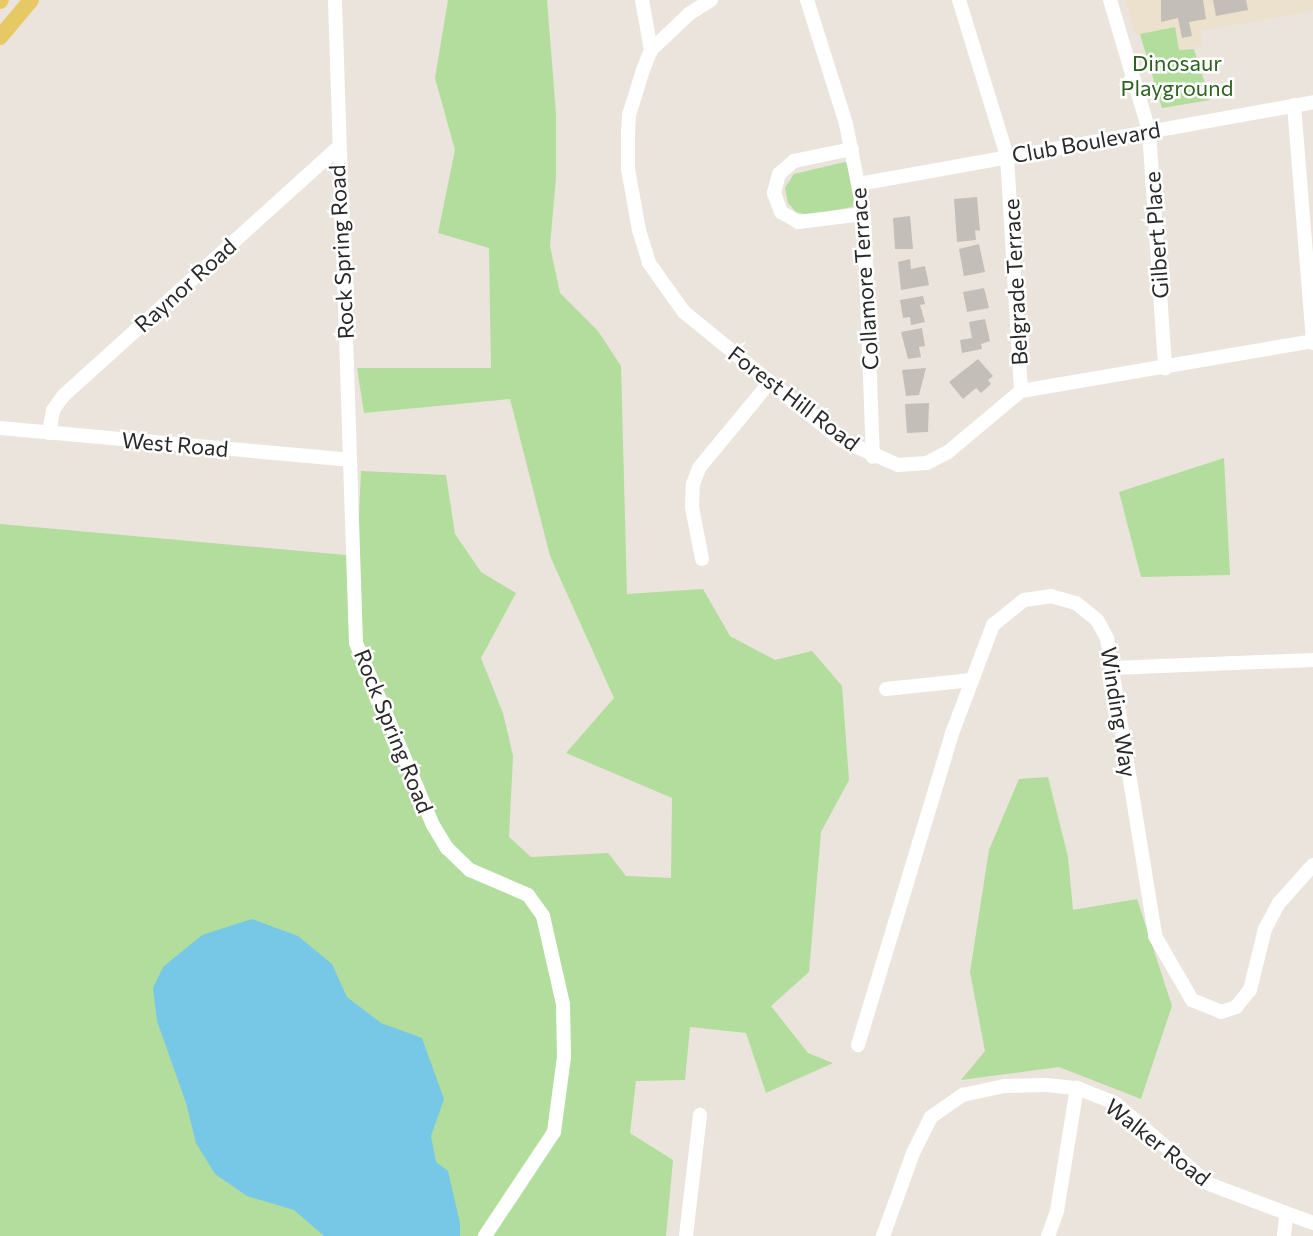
<!DOCTYPE html>
<html>
<head>
<meta charset="utf-8">
<style>
  body { margin:0 }
  #map { position:relative; width:1313px; height:1236px; overflow:hidden; background:#eae4dc; font-family:Commissioner,sans-serif }
  div>[style] { position:absolute }
  .education>* { inset:0; background:#ebe1cc }
  .green>* { inset:0; background:#b2dd9c }
  .water>* { inset:0; background:#76c8e6 }
  .building>* { inset:0; background:#c3beb7 }
  .minor>* { height:14px; margin:-7px; padding:0 7px; transform-origin:7px; border-radius:7px; background:#fff }
  .major>* { height:16px; margin:-8px; padding:0 8px; transform-origin:8px; border-radius:8px; background:#e6c865 }
  span { translate:-50% -50%; white-space:nowrap; text-align:center; line-height:1.15; -webkit-text-stroke:5px #fff; paint-order:stroke }
  .park-label { font-size:22px; color:#2c611f }
  .street-label { font-size:22px; color:#292929 }
</style>
</head>
<body>
<div id="map">
  <div class="education">
    <i style="clip-path:polygon(1125px 0,1313px 0,1313px 11px,1200px 31px,1203px 46px,1179px 50px,1175px 27px,1136px 35px)"></i>
  </div>
  <div class="green">
    <i style="clip-path:polygon(448px 0,547px 0,556px 114px,556px 177px,550px 246px,560px 293px,598px 331px,621px 366px,627px 594px,703px 589px,730px 636px,775px 660px,812px 651px,842px 686px,849px 780px,821px 832px,809px 972px,771px 1006px,808px 1053px,833px 1063px,766px 1093px,746px 1033px,690px 1027px,685px 1080px,636px 1081px,630px 1133px,673px 1160px,666px 1236px,0 1236px,0 524px,357px 556px,361px 471px,446px 475px,455px 534px,481px 572px,516px 593px,481px 658px,503px 713px,513px 756px,509px 837px,531px 857px,608px 853px,626px 876px,671px 878px,672px 798px,566px 753px,614px 698px,550px 556px,510px 399px,364px 413px,357px 368px,491px 368px,489px 248px,438px 233px,455px 150px,435px 78px)"></i>
    <i style="clip-path:polygon(1175px 27px,1179px 50px,1194px 49px,1210px 100px,1162px 108px,1140px 34px)"></i>
    <i style="clip-path:polygon(845px 162px,849px 165px,855px 204px,852px 207px,809px 215px,796px 212px,788px 203px,785px 188px,794px 174px)"></i>
    <i style="clip-path:polygon(1224px 458px,1230px 575px,1141px 577px,1119px 492px)"></i>
    <i style="clip-path:polygon(1048px 777px,1068px 857px,1073px 910px,1137px 899px,1172px 1006px,1141px 1099px,1059px 1067px,961px 1080px,985px 1051px,970px 972px,989px 850px,1019px 779px)"></i>
  </div>
  <div class="water">
    <i style="clip-path:polygon(252px 919px,298px 936px,332px 964px,347px 997px,381px 1023px,422px 1038px,444px 1099px,431px 1136px,436px 1162px,448px 1171px,460px 1223px,460px 1236px,324px 1236px,294px 1210px,247px 1196px,215px 1174px,196px 1143px,186px 1103px,157px 1021px,153px 988px,163px 967px,202px 935px)"></i>
  </div>
  <div class="building">
    <i style="clip-path:polygon(1161px 0,1203px 0,1206px 19px,1189px 22px,1192px 36px,1182px 38px,1178px 18px,1161px 22px)"></i>
    <i style="clip-path:polygon(1213px 0,1246px 0,1248px 10px,1216px 16px)"></i>
    <i style="clip-path:polygon(977px 197px,980px 231px,975px 230px,976px 240px,957px 242px,954px 199px)"></i>
    <i style="clip-path:polygon(910px 216px,913px 249px,895px 249px,893px 218px)"></i>
    <i style="clip-path:polygon(979px 244px,985px 272px,964px 276px,959px 249px)"></i>
    <i style="clip-path:polygon(910px 259px,911px 269px,925px 266px,929px 285px,901px 290px,898px 262px)"></i>
    <i style="clip-path:polygon(984px 288px,989px 308px,967px 312px,963px 292px)"></i>
    <i style="clip-path:polygon(923px 296px,925px 304px,920px 305px,925px 322px,911px 325px,910px 317px,903px 318px,900px 300px)"></i>
    <i style="clip-path:polygon(985px 319px,990px 341px,981px 344px,982px 349px,962px 353px,960px 340px,972px 338px,969px 322px)"></i>
    <i style="clip-path:polygon(922px 328px,925px 346px,919px 347px,921px 357px,908px 359px,901px 332px)"></i>
    <i style="clip-path:polygon(978px 359px,993px 376px,988px 380px,991px 384px,981px 393px,976px 388px,963px 399px,949px 382px)"></i>
    <i style="clip-path:polygon(926px 368px,919px 395px,906px 396px,902px 370px)"></i>
    <i style="clip-path:polygon(929px 403px,928px 432px,907px 433px,905px 404px)"></i>
  </div>
  <div class="minor">
    <i style="left:335px;top:0;width:643px;rotate:88.13deg"></i>
    <i style="left:356px;top:643px;width:198px;rotate:67.1deg"></i>
    <i style="left:433px;top:825px;width:27px;rotate:59deg"></i>
    <i style="left:447px;top:848px;width:32px;rotate:44deg"></i>
    <i style="left:470px;top:870px;width:63px;rotate:23.3deg"></i>
    <i style="left:528px;top:895px;width:26px;rotate:54deg"></i>
    <i style="left:543px;top:916px;width:90px;rotate:77.2deg"></i>
    <i style="left:563px;top:1004px;width:53px;rotate:88.9deg"></i>
    <i style="left:564px;top:1057px;width:76px;rotate:97.6deg"></i>
    <i style="left:554px;top:1132px;width:125px;rotate:123.6deg"></i>
    <i style="left:642px;top:0;width:51px;rotate:79.8deg"></i>
    <i style="left:711px;top:0;width:26px;rotate:148deg"></i>
    <i style="left:689px;top:14px;width:52px;rotate:136.5deg"></i>
    <i style="left:651px;top:50px;width:22px;rotate:112deg"></i>
    <i style="left:643px;top:70px;width:47px;rotate:107.3deg"></i>
    <i style="left:629px;top:115px;width:19px;rotate:93deg"></i>
    <i style="left:628px;top:134px;width:35px;rotate:90deg"></i>
    <i style="left:628px;top:169px;width:62px;rotate:79.8deg"></i>
    <i style="left:639px;top:230px;width:34px;rotate:73deg"></i>
    <i style="left:649px;top:263px;width:60px;rotate:54.5deg"></i>
    <i style="left:684px;top:312px;width:203px;rotate:39.2deg"></i>
    <i style="left:841px;top:440px;width:62px;rotate:23.7deg"></i>
    <i style="left:898px;top:465px;width:29px;rotate:-4deg"></i>
    <i style="left:927px;top:463px;width:24px;rotate:-28deg"></i>
    <i style="left:948px;top:452px;width:95px;rotate:-39.9deg"></i>
    <i style="left:1021px;top:391px;width:296px;rotate:-9.7deg"></i>
    <i style="left:807px;top:0;width:130px;rotate:72.5deg"></i>
    <i style="left:846px;top:124px;width:92px;rotate:78.7deg"></i>
    <i style="left:864px;top:214px;width:243px;rotate:87.9deg"></i>
    <i style="left:959px;top:0;width:163px;rotate:72.9deg"></i>
    <i style="left:1007px;top:156px;width:235px;rotate:86.6deg"></i>
    <i style="left:1110px;top:0;width:137px;rotate:73.4deg"></i>
    <i style="left:1149px;top:131px;width:238px;rotate:86.1deg"></i>
    <i style="left:1294px;top:105px;width:239px;rotate:85.4deg"></i>
    <i style="left:852px;top:149px;width:59px;rotate:168.3deg"></i>
    <i style="left:794px;top:161px;width:20px;rotate:139deg"></i>
    <i style="left:779px;top:174px;width:20px;rotate:105deg"></i>
    <i style="left:774px;top:193px;width:20px;rotate:70deg"></i>
    <i style="left:781px;top:212px;width:20px;rotate:30deg"></i>
    <i style="left:798px;top:222px;width:66px;rotate:-6.9deg"></i>
    <i style="left:859px;top:184px;width:461px;rotate:-10.2deg"></i>
    <i style="left:0;top:428px;width:351px;rotate:5.2deg"></i>
    <i style="left:49px;top:433px;width:23px;rotate:-80deg"></i>
    <i style="left:53px;top:410px;width:17px;rotate:-54deg"></i>
    <i style="left:63px;top:396px;width:370px;rotate:-42.1deg"></i>
    <i style="left:702px;top:559px;width:53px;rotate:-100.9deg"></i>
    <i style="left:692px;top:507px;width:23px;rotate:-88deg"></i>
    <i style="left:693px;top:484px;width:17px;rotate:-69deg"></i>
    <i style="left:699px;top:468px;width:112px;rotate:-50.5deg"></i>
    <i style="left:1112px;top:668px;width:201px;rotate:-2.3deg"></i>
    <i style="left:886px;top:689px;width:86px;rotate:-6deg"></i>
    <i style="left:858px;top:1045px;width:323px;rotate:-73.2deg"></i>
    <i style="left:951px;top:736px;width:119px;rotate:-69.3deg"></i>
    <i style="left:993px;top:625px;width:40px;rotate:-39deg"></i>
    <i style="left:1024px;top:600px;width:27px;rotate:-8deg"></i>
    <i style="left:1051px;top:596px;width:26px;rotate:16deg"></i>
    <i style="left:1076px;top:603px;width:27px;rotate:39deg"></i>
    <i style="left:1097px;top:620px;width:21px;rotate:61deg"></i>
    <i style="left:1107px;top:638px;width:302px;rotate:80.8deg"></i>
    <i style="left:1155px;top:936px;width:74px;rotate:60deg"></i>
    <i style="left:1192px;top:1000px;width:31px;rotate:22deg"></i>
    <i style="left:1221px;top:1012px;width:16px;rotate:-18deg"></i>
    <i style="left:1236px;top:1007px;width:22px;rotate:-51deg"></i>
    <i style="left:1250px;top:990px;width:63px;rotate:-76.2deg"></i>
    <i style="left:1265px;top:929px;width:30px;rotate:-62deg"></i>
    <i style="left:1279px;top:903px;width:51px;rotate:-48.2deg"></i>
    <i style="left:686px;top:1236px;width:122px;rotate:-83.4deg"></i>
    <i style="left:883px;top:1236px;width:88px;rotate:-70.1deg"></i>
    <i style="left:913px;top:1153px;width:40px;rotate:-63.4deg"></i>
    <i style="left:931px;top:1117px;width:39px;rotate:-35deg"></i>
    <i style="left:963px;top:1095px;width:42px;rotate:-12.4deg"></i>
    <i style="left:1004px;top:1086px;width:42px;rotate:-1.4deg"></i>
    <i style="left:1046px;top:1085px;width:31px;rotate:6deg"></i>
    <i style="left:1077px;top:1088px;width:41px;rotate:21.5deg"></i>
    <i style="left:1115px;top:1103px;width:124px;rotate:40.8deg"></i>
    <i style="left:1209px;top:1184px;width:111px;rotate:20.6deg"></i>
    <i style="left:1048px;top:1236px;width:27px;rotate:-70deg"></i>
    <i style="left:1057px;top:1211px;width:125px;rotate:-80.8deg"></i>
    <i style="left:1284px;top:1236px;width:20px;rotate:-84deg"></i>
  </div>
  <div class="major">
    <i style="left:0;top:1px;width:1px;rotate:-45deg"></i>
    <i style="left:0;top:37px;width:48px;rotate:-50deg"></i>
  </div>
  <div class="park-label">
    <span style="left:1177px;top:75px">Dinosaur<br>Playground</span>
  </div>
  <div class="street-label">
    <span style="left:1086px;top:142px;rotate:-10deg">Club Boulevard</span>
    <span style="left:1156px;top:235px;rotate:-94deg">Gilbert Place</span>
    <span style="left:341px;top:252px;rotate:-93deg">Rock Spring Road</span>
    <span style="left:864px;top:279px;rotate:-94deg">Collamore Terrace</span>
    <span style="left:1015px;top:282px;rotate:-93deg">Belgrade Terrace</span>
    <span style="left:185px;top:285px;rotate:-42deg">Raynor Road</span>
    <span style="left:794px;top:398px;rotate:37deg">Forest Hill Road</span>
    <span style="left:175px;top:444px;rotate:5deg">West Road</span>
    <span style="left:1119px;top:712px;rotate:81deg">Winding Way</span>
    <span style="left:394px;top:731px;rotate:68deg">Rock Spring Road</span>
    <span style="left:1158px;top:1142px;rotate:38deg">Walker Road</span>
  </div>
</div>
</body>
</html>
